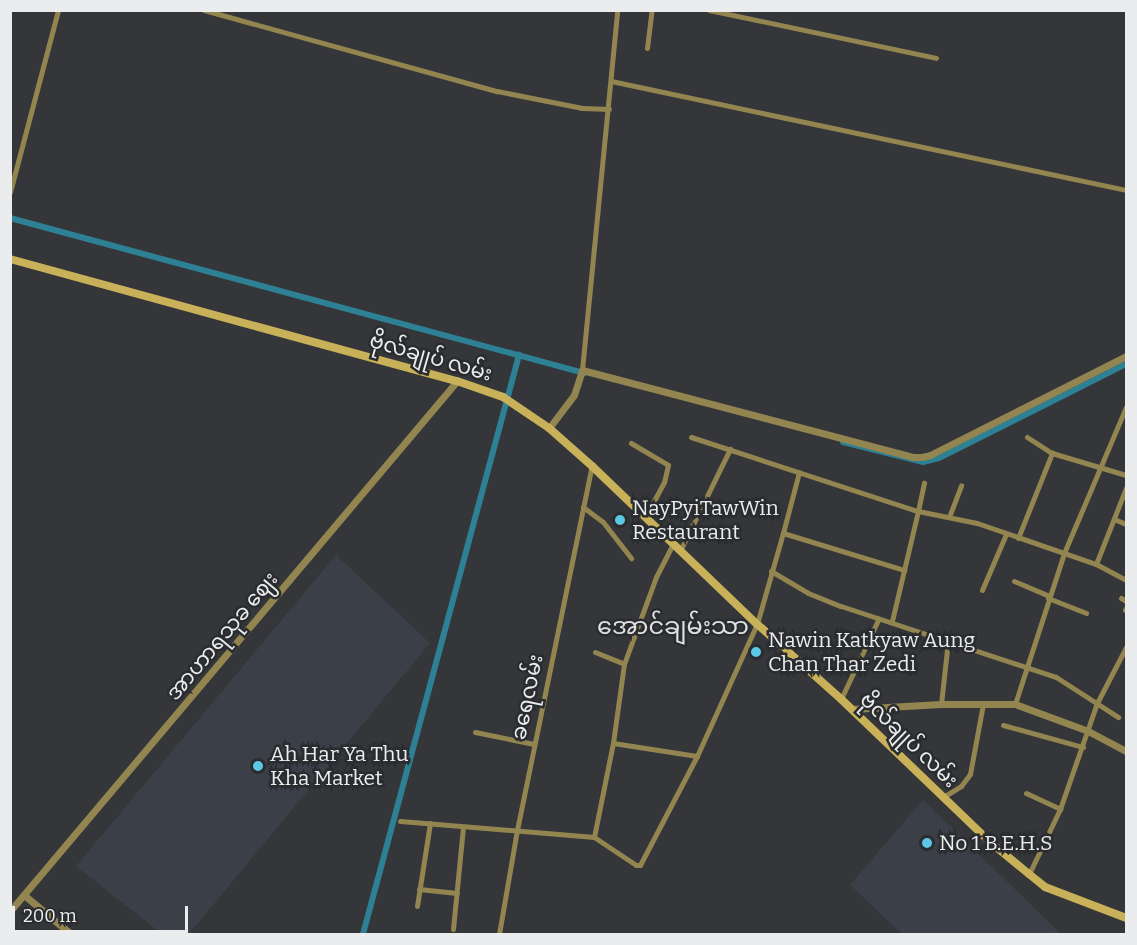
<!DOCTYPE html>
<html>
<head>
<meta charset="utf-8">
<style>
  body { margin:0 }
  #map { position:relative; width:1137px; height:945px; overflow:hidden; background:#343639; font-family:Bitter,"Noto Sans Myanmar",serif }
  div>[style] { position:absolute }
  .built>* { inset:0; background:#3b4048 }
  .canal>* { height:6px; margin:-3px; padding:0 3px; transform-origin:3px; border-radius:3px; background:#2e8195 }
  .minor>* { height:5px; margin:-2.5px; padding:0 2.5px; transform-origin:2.5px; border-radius:2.5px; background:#938550 }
  .tertiary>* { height:7px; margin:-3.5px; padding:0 3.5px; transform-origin:3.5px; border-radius:3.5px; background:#938550 }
  .secondary>* { height:8px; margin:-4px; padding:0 4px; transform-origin:4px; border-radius:4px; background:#c8b158 }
  .dots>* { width:16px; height:16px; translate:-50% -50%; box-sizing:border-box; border:3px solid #2a2c2f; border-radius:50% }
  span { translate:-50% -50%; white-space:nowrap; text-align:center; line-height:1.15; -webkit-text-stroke:5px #2a2c2f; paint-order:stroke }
  .street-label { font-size:21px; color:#ebecee }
  .poi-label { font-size:21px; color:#ebecee }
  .left { translate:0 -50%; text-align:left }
  .quarter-label { font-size:24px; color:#dfe1e5 }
  .frame { position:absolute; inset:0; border:12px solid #ebecee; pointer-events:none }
  .scale { position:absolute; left:12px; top:906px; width:176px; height:27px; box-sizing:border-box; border:3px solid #ebecee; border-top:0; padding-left:8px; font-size:18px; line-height:21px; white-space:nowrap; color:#ebecee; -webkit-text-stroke:4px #2a2c2f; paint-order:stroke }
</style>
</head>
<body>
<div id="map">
  <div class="built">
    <i style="clip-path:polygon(336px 555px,430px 643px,189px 934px,162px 934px,76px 866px)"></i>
    <i style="clip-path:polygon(923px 800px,1061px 934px,902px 934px,850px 885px)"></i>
  </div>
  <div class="canal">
    <i style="left:10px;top:218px;width:595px;rotate:15.11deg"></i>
    <i style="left:843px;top:442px;width:82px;rotate:14deg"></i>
    <i style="left:923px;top:462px;width:16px;rotate:-14deg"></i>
    <i style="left:939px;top:458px;width:209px;rotate:-26.7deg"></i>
    <i style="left:363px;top:934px;width:600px;rotate:-74.92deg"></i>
  </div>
  <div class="minor">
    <i style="left:204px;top:10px;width:304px;rotate:15.5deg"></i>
    <i style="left:497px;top:91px;width:87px;rotate:11.3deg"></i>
    <i style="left:582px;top:108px;width:27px;rotate:2deg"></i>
    <i style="left:709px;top:10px;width:232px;rotate:11.9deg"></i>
    <i style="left:647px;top:48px;width:38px;rotate:-83deg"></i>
    <i style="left:611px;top:81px;width:526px;rotate:11.95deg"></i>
    <i style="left:10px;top:192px;width:188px;rotate:-75.2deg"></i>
    <i style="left:582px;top:370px;width:362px;rotate:-84.4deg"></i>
    <i style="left:691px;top:437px;width:239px;rotate:18.1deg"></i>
    <i style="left:918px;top:511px;width:29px;rotate:-78deg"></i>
    <i style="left:1027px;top:437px;width:30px;rotate:33deg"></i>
    <i style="left:1052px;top:453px;width:77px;rotate:16.6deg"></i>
    <i style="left:631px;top:443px;width:43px;rotate:30.7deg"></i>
    <i style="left:668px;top:465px;width:17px;rotate:103deg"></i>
    <i style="left:664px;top:482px;width:40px;rotate:118deg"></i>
    <i style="left:583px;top:507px;width:25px;rotate:37deg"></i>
    <i style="left:603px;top:522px;width:46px;rotate:52.1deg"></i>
    <i style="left:949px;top:517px;width:34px;rotate:-69deg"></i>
    <i style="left:1114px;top:519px;width:13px;rotate:23deg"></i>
    <i style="left:783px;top:533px;width:63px;rotate:-75.3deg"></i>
    <i style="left:1018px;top:538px;width:92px;rotate:-68.2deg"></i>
    <i style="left:680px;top:551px;width:114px;rotate:-63.9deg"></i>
    <i style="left:1096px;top:564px;width:82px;rotate:-68.5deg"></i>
    <i style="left:771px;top:571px;width:43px;rotate:30.7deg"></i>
    <i style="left:808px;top:593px;width:35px;rotate:22deg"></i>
    <i style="left:841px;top:606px;width:226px;rotate:18.3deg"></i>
    <i style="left:1056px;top:677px;width:74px;rotate:32.8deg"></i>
    <i style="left:1014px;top:581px;width:38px;rotate:23deg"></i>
    <i style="left:982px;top:590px;width:61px;rotate:-66.8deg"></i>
    <i style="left:1048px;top:598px;width:41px;rotate:21.5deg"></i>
    <i style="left:1121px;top:598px;width:6px;rotate:31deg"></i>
    <i style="left:1125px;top:610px;width:2px;rotate:-63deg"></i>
    <i style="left:892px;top:621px;width:113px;rotate:-76.7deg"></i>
    <i style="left:918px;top:511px;width:60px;rotate:11.5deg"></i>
    <i style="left:977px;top:523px;width:126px;rotate:19deg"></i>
    <i style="left:1096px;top:564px;width:34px;rotate:28deg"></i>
    <i style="left:595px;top:652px;width:31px;rotate:22deg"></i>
    <i style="left:841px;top:699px;width:89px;rotate:-64.9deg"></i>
    <i style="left:941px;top:704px;width:63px;rotate:-83.7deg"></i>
    <i style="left:1015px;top:704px;width:159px;rotate:-72deg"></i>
    <i style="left:1064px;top:553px;width:159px;rotate:-67deg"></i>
    <i style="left:1003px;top:725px;width:83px;rotate:15.4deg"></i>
    <i style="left:475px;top:732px;width:60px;rotate:11.5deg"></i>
    <i style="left:613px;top:743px;width:85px;rotate:8.8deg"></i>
    <i style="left:1026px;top:793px;width:38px;rotate:25deg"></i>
    <i style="left:943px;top:797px;width:21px;rotate:-31deg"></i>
    <i style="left:961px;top:786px;width:15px;rotate:-53deg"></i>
    <i style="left:970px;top:774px;width:71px;rotate:-79.5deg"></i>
    <i style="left:400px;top:821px;width:195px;rotate:4.7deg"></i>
    <i style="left:594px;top:837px;width:50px;rotate:33.7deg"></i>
    <i style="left:636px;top:865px;width:4px"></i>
    <i style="left:640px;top:865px;width:123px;rotate:-62.4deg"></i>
    <i style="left:697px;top:756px;width:145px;rotate:-65.6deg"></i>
    <i style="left:757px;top:624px;width:95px;rotate:-74.1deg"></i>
    <i style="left:783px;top:533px;width:127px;rotate:17deg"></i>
    <i style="left:594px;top:837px;width:96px;rotate:-78.6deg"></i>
    <i style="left:613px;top:743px;width:80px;rotate:-82.1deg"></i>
    <i style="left:624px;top:664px;width:93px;rotate:-69.8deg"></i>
    <i style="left:656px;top:577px;width:37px;rotate:-63deg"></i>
    <i style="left:1029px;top:874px;width:72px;rotate:-64.5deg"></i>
    <i style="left:1060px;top:809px;width:112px;rotate:-70.8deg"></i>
    <i style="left:1097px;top:703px;width:63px;rotate:-62.6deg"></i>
    <i style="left:419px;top:889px;width:38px;rotate:6deg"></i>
    <i style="left:417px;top:906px;width:84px;rotate:-81.1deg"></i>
    <i style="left:453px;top:929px;width:102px;rotate:-84.4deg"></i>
    <i style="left:499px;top:934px;width:106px;rotate:-80.2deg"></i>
    <i style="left:517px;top:830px;width:372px;rotate:-78.4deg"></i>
  </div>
  <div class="tertiary">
    <i style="left:582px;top:370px;width:343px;rotate:14.7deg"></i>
    <i style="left:914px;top:457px;width:8px"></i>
    <i style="left:922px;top:457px;width:8px;rotate:-14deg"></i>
    <i style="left:930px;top:455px;width:220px;rotate:-26.8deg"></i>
    <i style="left:549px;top:428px;width:41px;rotate:-52.9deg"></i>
    <i style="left:574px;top:395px;width:26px;rotate:-72deg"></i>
    <i style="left:852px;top:709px;width:89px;rotate:-3.2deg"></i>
    <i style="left:941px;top:704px;width:74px"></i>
    <i style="left:1015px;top:704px;width:78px;rotate:20.3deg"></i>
    <i style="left:1088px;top:731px;width:43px;rotate:27.8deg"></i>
    <i style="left:24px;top:895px;width:61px;rotate:39.7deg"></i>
    <i style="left:10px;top:911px;width:693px;rotate:-49.86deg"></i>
  </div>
  <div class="secondary">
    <i style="left:10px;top:259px;width:463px;rotate:15.3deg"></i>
    <i style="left:457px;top:381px;width:49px;rotate:19.2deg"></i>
    <i style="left:503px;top:397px;width:55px;rotate:34deg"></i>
    <i style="left:549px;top:428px;width:57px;rotate:41.5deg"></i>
    <i style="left:592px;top:466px;width:228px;rotate:43.8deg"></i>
    <i style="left:757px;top:624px;width:113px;rotate:41.8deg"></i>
    <i style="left:841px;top:699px;width:207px;rotate:43.8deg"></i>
    <i style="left:990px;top:842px;width:50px;rotate:39.4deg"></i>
    <i style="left:1029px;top:874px;width:21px;rotate:39deg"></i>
    <i style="left:1045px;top:887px;width:87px;rotate:20.9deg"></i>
  </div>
  <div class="dots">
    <i style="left:620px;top:520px;background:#5bc8e6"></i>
    <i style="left:756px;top:652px;background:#5bc8e6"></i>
    <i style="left:258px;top:766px;background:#5bc8e6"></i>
    <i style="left:927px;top:843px;background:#5bc8e6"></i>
  </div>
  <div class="street-label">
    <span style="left:431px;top:357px;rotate:16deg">ဗိုလ်ချုပ် လမ်း</span>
    <span style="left:222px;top:636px;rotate:-50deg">အာဟာရသုခ ဈေး</span>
    <span style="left:527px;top:697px;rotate:-78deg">ခရေလမ်း</span>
    <span style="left:909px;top:740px;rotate:44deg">ဗိုလ်ချုပ် လမ်း</span>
  </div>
  <div class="poi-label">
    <span class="left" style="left:632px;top:520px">NayPyiTawWin<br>Restaurant</span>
    <span class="left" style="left:768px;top:652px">Nawin Katkyaw Aung<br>Chan Thar Zedi</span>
    <span class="left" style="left:270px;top:766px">Ah Har Ya Thu<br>Kha Market</span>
    <span class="left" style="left:939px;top:843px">No 1 B.E.H.S</span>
  </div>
  <div class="quarter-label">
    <span style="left:673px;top:627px">အောင်ချမ်းသာ</span>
  </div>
  <div class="frame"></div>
  <div class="scale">200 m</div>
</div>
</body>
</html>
